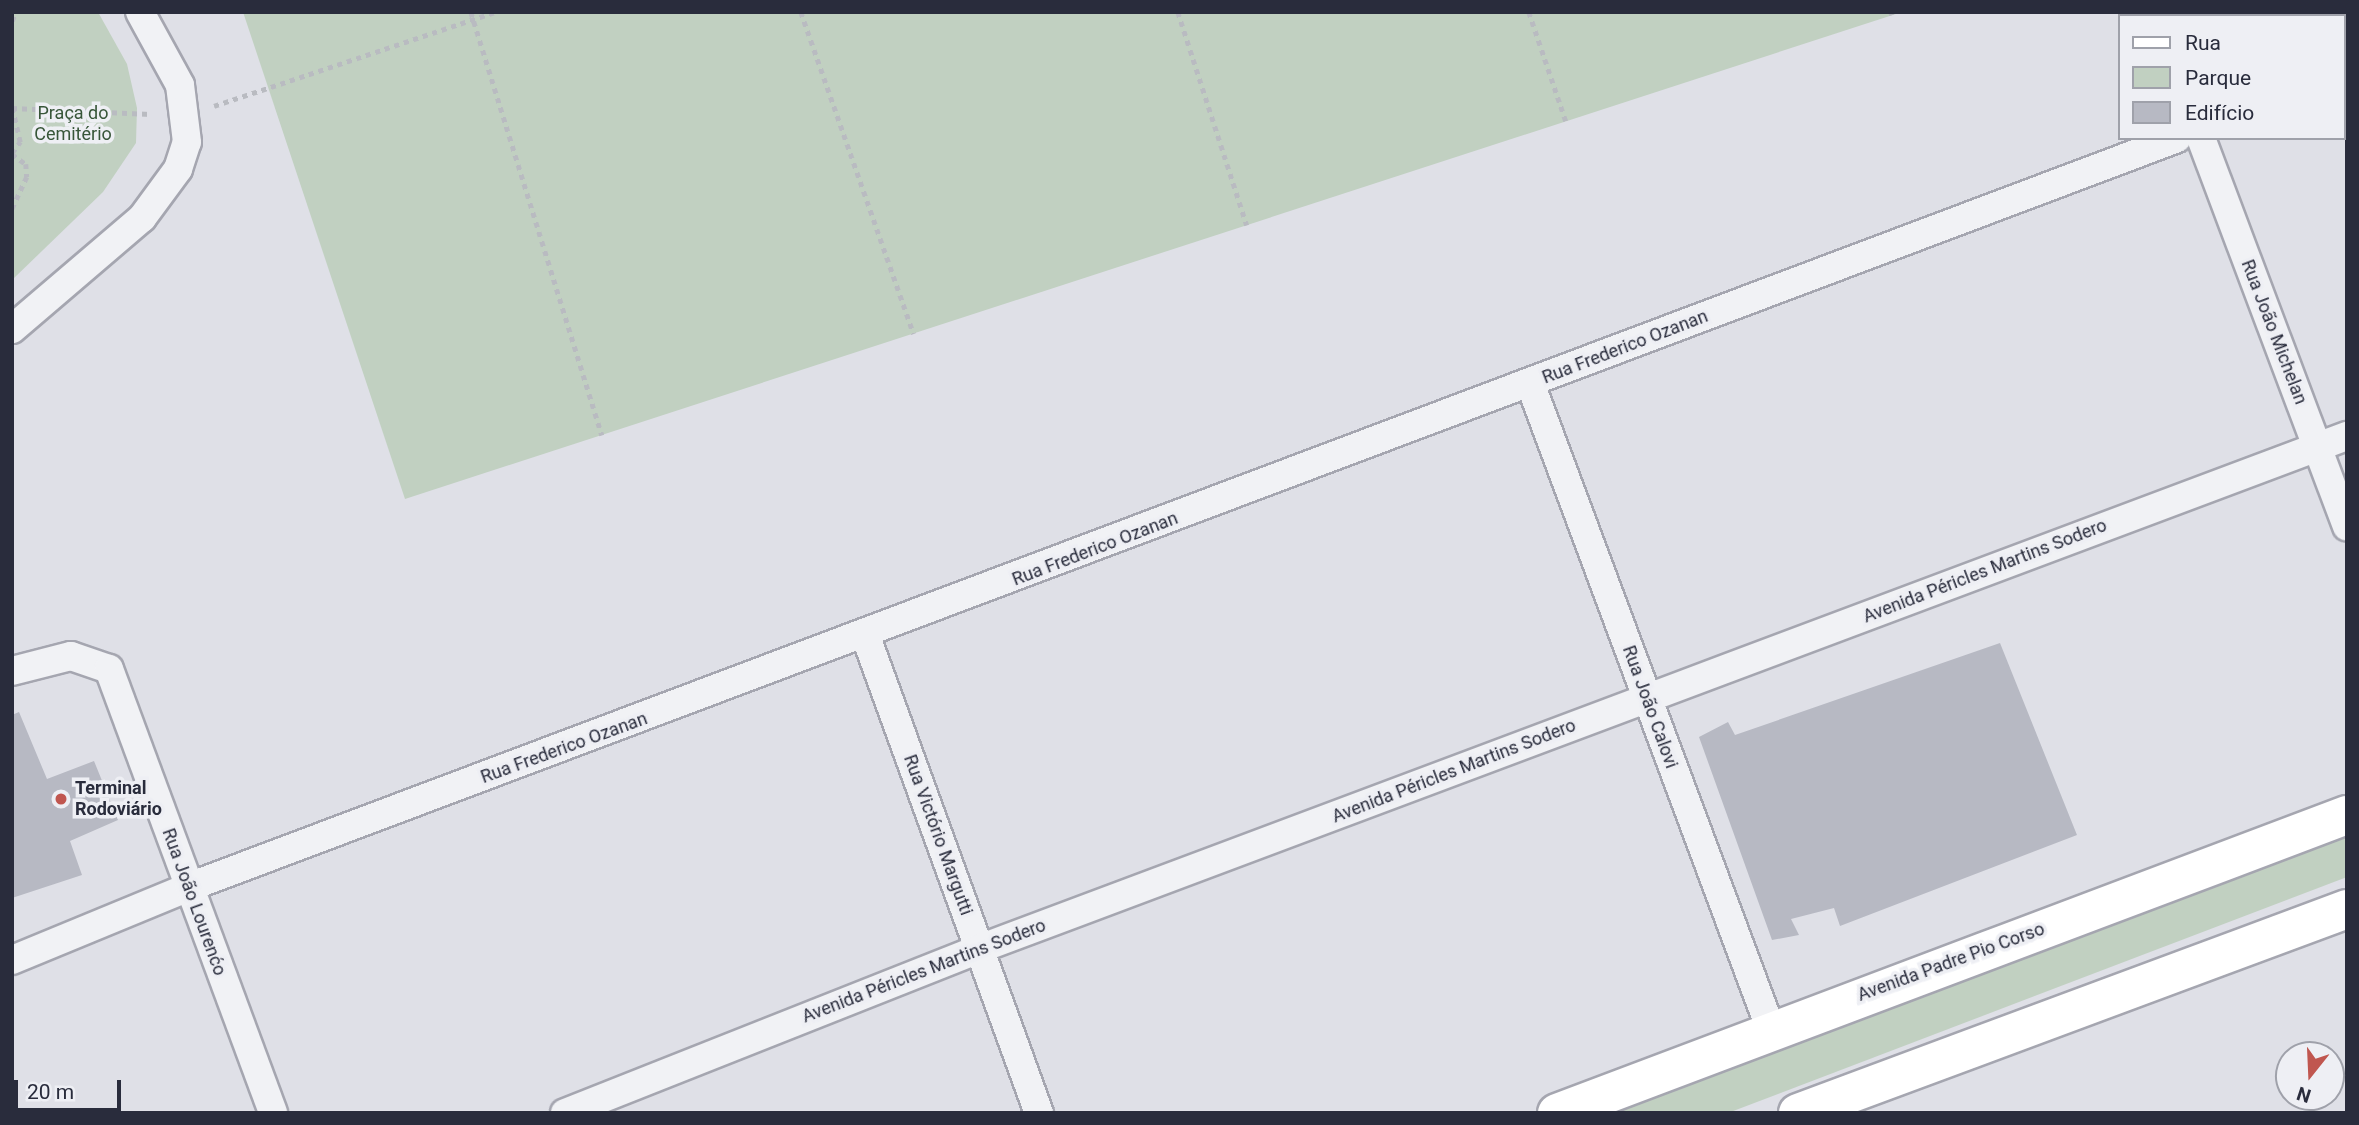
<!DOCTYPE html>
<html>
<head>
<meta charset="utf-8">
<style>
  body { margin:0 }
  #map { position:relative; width:2359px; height:1125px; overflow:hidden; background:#dfe0e7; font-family:Roboto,sans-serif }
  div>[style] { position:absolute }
  .green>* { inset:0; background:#c1d0c1 }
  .building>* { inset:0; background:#b7b9c3 }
  .path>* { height:4.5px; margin-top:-2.25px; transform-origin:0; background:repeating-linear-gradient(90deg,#b9bbc1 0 5px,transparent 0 10px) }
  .roads { filter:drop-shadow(2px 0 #a5a6b0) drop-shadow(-2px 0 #a5a6b0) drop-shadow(0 2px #a5a6b0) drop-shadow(0 -2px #a5a6b0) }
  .street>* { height:28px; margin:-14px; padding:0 14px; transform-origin:14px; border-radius:14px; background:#f1f2f5 }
  .secondary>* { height:38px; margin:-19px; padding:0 19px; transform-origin:19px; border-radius:19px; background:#fff }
  .dots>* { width:19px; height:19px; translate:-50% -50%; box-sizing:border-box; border:4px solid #eeeff4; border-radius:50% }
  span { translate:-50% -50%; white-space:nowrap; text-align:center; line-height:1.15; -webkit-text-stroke:7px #eeeff4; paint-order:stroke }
  .park-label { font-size:18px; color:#385639 }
  .street-label { font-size:18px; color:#292c3c }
  .poi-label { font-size:18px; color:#292c3c; font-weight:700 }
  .left { translate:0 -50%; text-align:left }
  .frame { position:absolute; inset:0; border:14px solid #292c3c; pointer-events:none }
  .legend { position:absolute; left:2118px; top:14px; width:228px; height:126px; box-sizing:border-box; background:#eeeff4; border:2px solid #9fa1aa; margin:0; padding:9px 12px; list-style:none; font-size:21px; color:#292c3c }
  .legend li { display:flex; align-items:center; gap:14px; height:35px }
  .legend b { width:35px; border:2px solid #9fa1aa }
  .north { position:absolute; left:2275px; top:1041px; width:70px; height:70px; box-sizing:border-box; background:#eeeff4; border:2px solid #9fa1aa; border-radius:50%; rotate:198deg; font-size:19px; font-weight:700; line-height:28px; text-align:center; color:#292c3c }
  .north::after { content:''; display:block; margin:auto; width:24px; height:32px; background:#c0564f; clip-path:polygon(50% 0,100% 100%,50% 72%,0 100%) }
  .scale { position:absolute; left:14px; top:1080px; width:107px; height:32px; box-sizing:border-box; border:4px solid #292c3c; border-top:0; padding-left:9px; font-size:21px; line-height:24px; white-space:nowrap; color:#292c3c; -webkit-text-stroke:5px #eeeff4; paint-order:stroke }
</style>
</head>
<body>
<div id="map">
  <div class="green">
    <i style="clip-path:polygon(12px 12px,98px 12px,127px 64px,137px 108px,136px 143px,103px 192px,12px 280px)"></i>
    <i style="clip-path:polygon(243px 12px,1902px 12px,405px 499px)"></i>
    <i style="clip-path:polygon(2347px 829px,2347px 877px,1728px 1113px,1603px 1113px)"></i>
  </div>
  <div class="building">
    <i style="clip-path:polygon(2000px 643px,2077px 835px,1840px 926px,1834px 908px,1791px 919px,1799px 935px,1772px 940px,1699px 737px,1728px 722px,1735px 735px)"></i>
    <i style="clip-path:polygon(19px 712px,47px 779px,94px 761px,118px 820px,70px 841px,82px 875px,12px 898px,12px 715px)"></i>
  </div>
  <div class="path">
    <i style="left:471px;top:12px;width:443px;rotate:72.8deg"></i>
    <i style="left:801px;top:12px;width:341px;rotate:70.7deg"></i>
    <i style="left:1178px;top:12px;width:224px;rotate:72.1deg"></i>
    <i style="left:1529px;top:12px;width:115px;rotate:71.3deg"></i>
    <i style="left:1891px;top:12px;width:3px;rotate:72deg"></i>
    <i style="left:12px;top:21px;width:10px;rotate:-66deg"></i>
    <i style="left:214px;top:106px;width:296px;rotate:-18.5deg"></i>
    <i style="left:12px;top:108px;width:139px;rotate:2.5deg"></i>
    <i style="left:12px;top:153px;width:14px;rotate:-54deg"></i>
    <i style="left:20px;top:142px;width:35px;rotate:-103deg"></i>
    <i style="left:12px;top:154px;width:17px;rotate:36deg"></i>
    <i style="left:26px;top:164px;width:13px;rotate:86deg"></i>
    <i style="left:27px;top:177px;width:35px;rotate:115deg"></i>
  </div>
  <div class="roads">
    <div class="street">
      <i style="left:2343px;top:72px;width:4px;rotate:-14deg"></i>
      <i style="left:2201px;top:138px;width:415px;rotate:69.4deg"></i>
      <i style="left:12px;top:329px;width:171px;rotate:-40.5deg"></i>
      <i style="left:142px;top:218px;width:61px;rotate:-53.7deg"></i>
      <i style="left:178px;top:169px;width:28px;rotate:-72deg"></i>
      <i style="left:187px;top:142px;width:57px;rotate:-97deg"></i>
      <i style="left:180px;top:85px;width:83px;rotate:-118.7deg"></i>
      <i style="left:1530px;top:383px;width:690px;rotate:69.57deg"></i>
      <i style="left:866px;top:637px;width:506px;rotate:70.03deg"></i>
      <i style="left:12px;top:671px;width:61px;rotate:-14.3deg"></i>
      <i style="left:71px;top:656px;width:40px;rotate:18.9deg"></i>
      <i style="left:109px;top:669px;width:473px;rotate:69.7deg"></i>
      <i style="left:12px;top:960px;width:191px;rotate:-22.4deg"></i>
      <i style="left:189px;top:887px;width:2124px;rotate:-20.64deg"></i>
      <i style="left:565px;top:1113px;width:445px;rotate:-21.6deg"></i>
      <i style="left:979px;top:949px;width:1461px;rotate:-20.56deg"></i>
    </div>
    <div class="secondary">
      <i style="left:1557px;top:1113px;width:844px;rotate:-20.67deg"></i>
      <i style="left:1798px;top:1113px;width:586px;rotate:-20.38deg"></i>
    </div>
  </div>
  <div class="dots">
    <i style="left:61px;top:799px;background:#c0564f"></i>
  </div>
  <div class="park-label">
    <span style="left:73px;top:124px">Praça do<br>Cemitério</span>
  </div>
  <div class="street-label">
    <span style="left:2274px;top:332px;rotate:69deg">Rua João Michelan</span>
    <span style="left:1625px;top:347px;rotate:-21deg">Rua Frederico Ozanan</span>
    <span style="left:1095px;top:549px;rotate:-21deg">Rua Frederico Ozanan</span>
    <span style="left:1985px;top:571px;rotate:-21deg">Avenida Péricles Martins Sodero</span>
    <span style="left:1650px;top:707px;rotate:70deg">Rua João Calovi</span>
    <span style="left:564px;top:748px;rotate:-20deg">Rua Frederico Ozanan</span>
    <span style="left:1454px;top:771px;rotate:-21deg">Avenida Péricles Martins Sodero</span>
    <span style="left:938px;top:835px;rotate:70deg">Rua Victório Margutti</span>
    <span style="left:194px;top:902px;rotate:70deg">Rua João Lourenćo</span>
    <span style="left:1951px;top:962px;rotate:-20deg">Avenida Padre Pio Corso</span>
    <span style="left:924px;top:971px;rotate:-21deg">Avenida Péricles Martins Sodero</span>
  </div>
  <div class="poi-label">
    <span class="left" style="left:75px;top:799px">Terminal<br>Rodoviário</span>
  </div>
  <div class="frame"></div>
  <ul class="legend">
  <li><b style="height:9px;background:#fff"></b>Rua</li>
  <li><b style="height:19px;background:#c1d0c1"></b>Parque</li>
  <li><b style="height:19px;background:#b7b9c3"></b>Edifício</li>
  </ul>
  <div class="north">N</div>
  <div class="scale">20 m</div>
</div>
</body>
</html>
